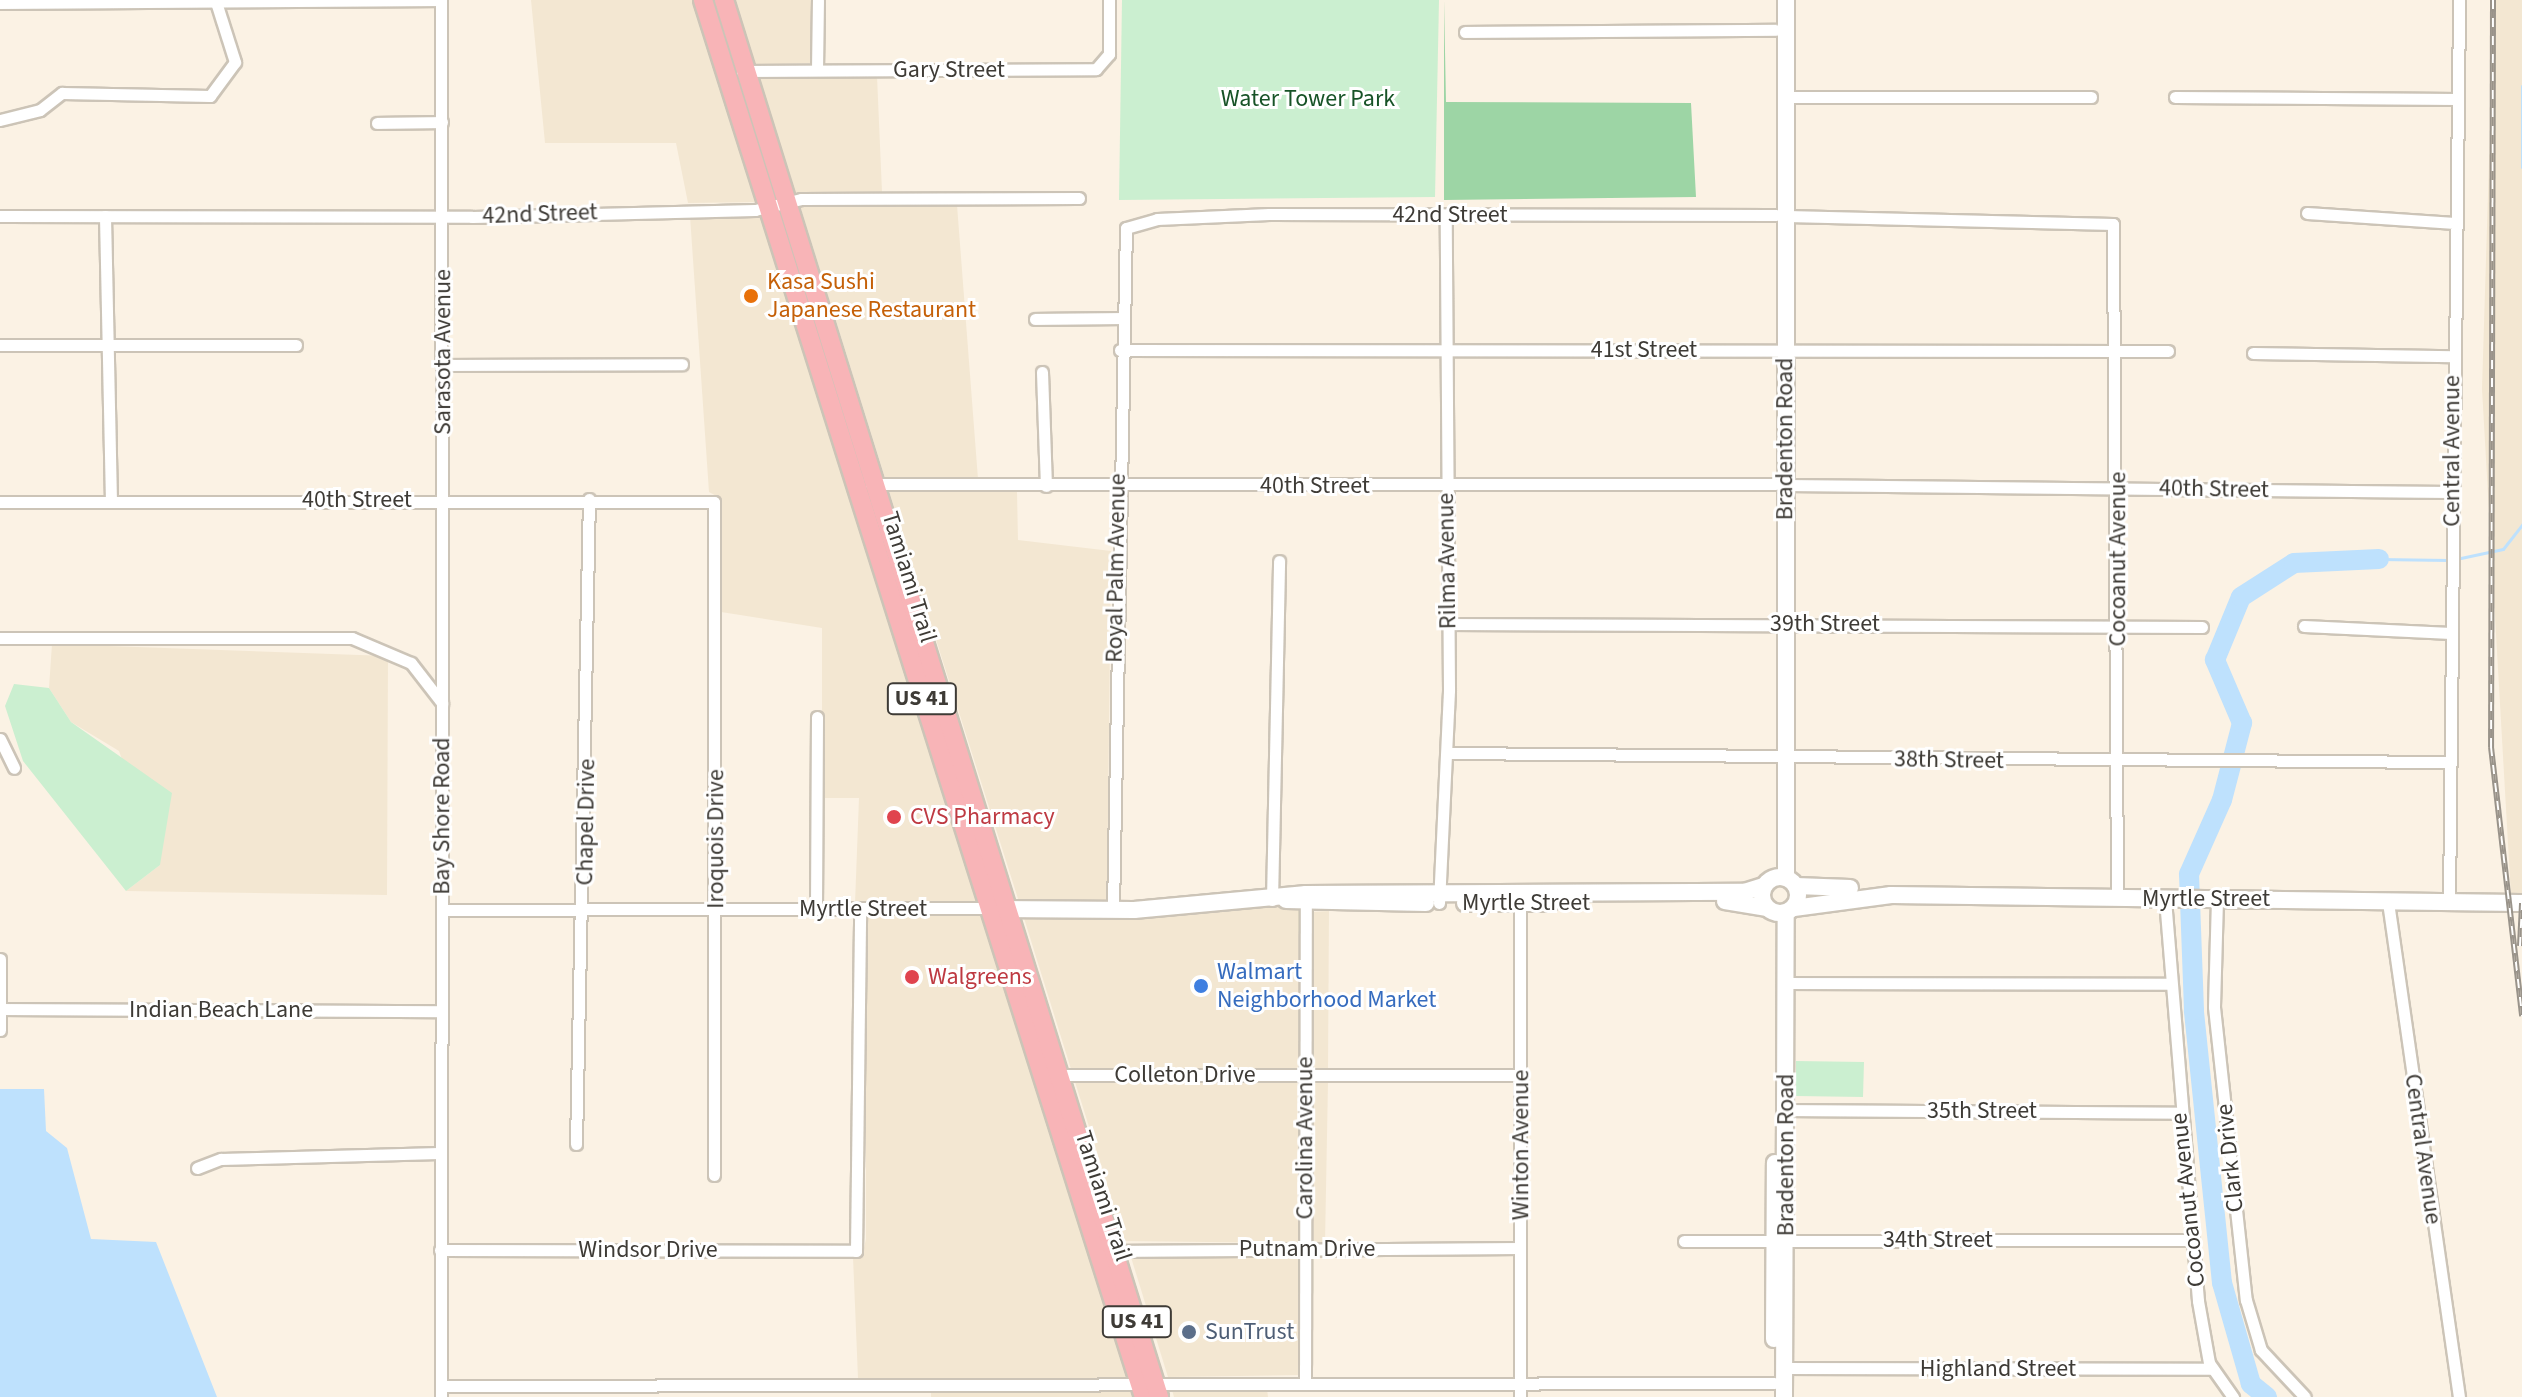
<!DOCTYPE html>
<html>
<head>
<meta charset="utf-8">
<style>
  body { margin:0 }
  #map { position:relative; width:2522px; height:1397px; overflow:hidden; background:#fbf2e4; font-family:"Source Sans 3",sans-serif }
  div>[style] { position:absolute }
  .built>* { inset:0; background:#f3e7d2 }
  .green>* { inset:0; background:#cbefd0 }
  .forest>* { inset:0; background:#9dd5a5 }
  .water>* { inset:0; background:#bee1fd }
  .stream>* { height:3px; margin:-1.5px; padding:0 1.5px; transform-origin:1.5px; border-radius:1.5px; background:#bee1fd }
  .river>* { height:20px; margin:-10px; padding:0 10px; transform-origin:10px; border-radius:10px; background:#bee1fd }
  .roads { filter:drop-shadow(2px 0 #ccc4b7) drop-shadow(-2px 0 #ccc4b7) drop-shadow(0 2px #ccc4b7) drop-shadow(0 -2px #ccc4b7) }
  .street>* { height:11px; margin:-5.5px; padding:0 5.5px; transform-origin:5.5px; border-radius:5.5px; background:#fff }
  .secondary>* { height:16px; margin:-8px; padding:0 8px; transform-origin:8px; border-radius:8px; background:#fff }
  .secondary>.ring { margin:-8px; padding:0; box-sizing:content-box; background:none; border:16px solid #fff; border-radius:50% }
  .primary>* { height:18px; margin:-9px; padding:0 9px; transform-origin:9px; border-radius:9px; background:#f8b4b7 }
  .rail>* { height:6px; margin-top:-3px; transform-origin:0; background:repeating-linear-gradient(90deg,#fff 0 9px,#99938a 0 18px); box-sizing:border-box; border-block:2px solid #99938a }
  .dots>* { width:22px; height:22px; translate:-50% -50%; box-sizing:border-box; border:4px solid #fff; border-radius:50% }
  span { translate:-50% -50%; white-space:nowrap; text-align:center; line-height:1.15; -webkit-text-stroke:6px #fff; paint-order:stroke }
  .shield-label span { padding:2px 6px; background:#fff; border:2px solid; border-radius:6px; -webkit-text-stroke-width:0 }
  .shield-label { font-size:22px; color:#3e3b36; font-weight:700 }
  .street-label { font-size:24px; color:#3e3b36 }
  .park-label { font-size:24px; color:#175327 }
  .food-label { font-size:24px; color:#c56008 }
  .left { translate:0 -50%; text-align:left }
  .health-label { font-size:24px; color:#be3a42 }
  .shop-label { font-size:24px; color:#366cbe }
  .service-label { font-size:24px; color:#4e5e75 }
</style>
</head>
<body>
<div id="map">
  <div class="built">
    <i style="clip-path:polygon(531px 0,697px 0,760px 202px,688px 203px,676px 143px,545px 143px)"></i>
    <i style="clip-path:polygon(735px 0,812px 0,811px 63px,755px 65px)"></i>
    <i style="clip-path:polygon(2494px 0,2522px 0,2522px 896px,2511px 896px,2482px 389px)"></i>
    <i style="clip-path:polygon(877px 76px,882px 192px,796px 194px,759px 77px)"></i>
    <i style="clip-path:polygon(957px 205px,978px 479px,885px 478px,800px 206px)"></i>
    <i style="clip-path:polygon(764px 215px,979px 902px,855px 903px,859px 798px,822px 798px,822px 628px,721px 612px,722px 499px,709px 492px,690px 216px)"></i>
    <i style="clip-path:polygon(889px 491px,1017px 492px,1018px 540px,1111px 551px,1107px 902px,1019px 902px)"></i>
    <i style="clip-path:polygon(52px 644px,388px 656px,387px 895px,126px 891px,160px 865px,119px 751px,71px 722px,49px 688px)"></i>
    <i style="clip-path:polygon(1284px 906px,1300px 911px,1299px 1069px,1071px 1069px,1023px 915px)"></i>
    <i style="clip-path:polygon(1329px 911px,1328px 1069px,1311px 1069px,1312px 912px)"></i>
    <i style="clip-path:polygon(983px 915px,1092px 1263px,1132px 1378px,858px 1378px,853px 1257px,862px 1257px,866px 1239px,866px 916px)"></i>
    <i style="clip-path:polygon(1075px 1082px,1299px 1082px,1298px 1243px,1125px 1241px)"></i>
    <i style="clip-path:polygon(1311px 1082px,1328px 1082px,1325px 1243px,1310px 1243px)"></i>
    <i style="clip-path:polygon(1130px 1254px,1298px 1256px,1299px 1375px,1168px 1377px)"></i>
    <i style="clip-path:polygon(1267px 1389px,1268px 1397px,1174px 1397px,1172px 1390px)"></i>
    <i style="clip-path:polygon(1010px 1390px,1137px 1391px,1138px 1397px,931px 1397px,931px 1391px)"></i>
  </div>
  <div class="green">
    <i style="clip-path:polygon(1122px 0,1439px 0,1435px 197px,1119px 200px)"></i>
    <i style="clip-path:polygon(14px 684px,49px 688px,71px 722px,172px 793px,160px 865px,126px 891px,23px 761px,5px 706px)"></i>
    <i style="clip-path:polygon(1796px 1061px,1864px 1062px,1863px 1097px,1796px 1096px)"></i>
  </div>
  <div class="forest">
    <i style="clip-path:polygon(1444px 0,1446px 102px,1691px 103px,1696px 197px,1444px 200px)"></i>
  </div>
  <div class="water">
    <i style="clip-path:polygon(0 1089px,44px 1089px,46px 1131px,67px 1148px,91px 1239px,156px 1242px,217px 1397px,0 1397px)"></i>
  </div>
  <div class="stream">
    <i style="left:2522px;top:86px;width:81px;rotate:90deg"></i>
    <i style="left:2379px;top:559px;width:69px;rotate:0.8deg"></i>
    <i style="left:2456px;top:559px;width:48px;rotate:-12deg"></i>
    <i style="left:2503px;top:549px;width:31px;rotate:-52deg"></i>
  </div>
  <div class="river">
    <i style="left:2267px;top:1397px;width:21px;rotate:-141deg"></i>
    <i style="left:2251px;top:1384px;width:105px;rotate:-106deg"></i>
    <i style="left:2222px;top:1283px;width:274px;rotate:-95.9deg"></i>
    <i style="left:2194px;top:1010px;width:136px;rotate:-92.1deg"></i>
    <i style="left:2189px;top:874px;width:81px;rotate:-66deg"></i>
    <i style="left:2222px;top:800px;width:80px;rotate:-75.4deg"></i>
    <i style="left:2242px;top:723px;width:69px;rotate:-113.2deg"></i>
    <i style="left:2215px;top:660px;width:68px;rotate:-67.6deg"></i>
    <i style="left:2241px;top:597px;width:63px;rotate:-32.7deg"></i>
    <i style="left:2294px;top:563px;width:85px;rotate:-2.7deg"></i>
  </div>
  <div class="roads">
    <div class="street">
      <i style="left:441px;top:0;width:703px;rotate:89.92deg"></i>
      <i style="left:0;top:3px;width:441px;rotate:-0.4deg"></i>
      <i style="left:1465px;top:32px;width:310px;rotate:-0.4deg"></i>
      <i style="left:817px;top:70px;width:70px;rotate:-89.2deg"></i>
      <i style="left:742px;top:71px;width:354px;rotate:-0.3deg"></i>
      <i style="left:1096px;top:69px;width:20px;rotate:-49deg"></i>
      <i style="left:1109px;top:54px;width:54px;rotate:-90deg"></i>
      <i style="left:1785px;top:97px;width:306px"></i>
      <i style="left:2175px;top:97px;width:282px;rotate:0.4deg"></i>
      <i style="left:0;top:120px;width:41px;rotate:-14deg"></i>
      <i style="left:40px;top:110px;width:28px;rotate:-38deg"></i>
      <i style="left:62px;top:93px;width:148px;rotate:1.2deg"></i>
      <i style="left:210px;top:96px;width:42px;rotate:-53.7deg"></i>
      <i style="left:235px;top:62px;width:63px;rotate:-107.6deg"></i>
      <i style="left:377px;top:123px;width:65px;rotate:-0.9deg"></i>
      <i style="left:2307px;top:213px;width:148px;rotate:3.9deg"></i>
      <i style="left:0;top:216px;width:472px;rotate:0.1deg"></i>
      <i style="left:472px;top:217px;width:283px;rotate:-1.4deg"></i>
      <i style="left:755px;top:210px;width:47px;rotate:-13.4deg"></i>
      <i style="left:801px;top:199px;width:278px;rotate:-0.2deg"></i>
      <i style="left:105px;top:216px;width:286px;rotate:88.8deg"></i>
      <i style="left:1787px;top:216px;width:326px;rotate:1.4deg"></i>
      <i style="left:2113px;top:224px;width:675px;rotate:89.66deg"></i>
      <i style="left:1035px;top:319px;width:85px;rotate:-0.7deg"></i>
      <i style="left:0;top:345px;width:296px"></i>
      <i style="left:1120px;top:350px;width:1048px;rotate:0.05deg"></i>
      <i style="left:2253px;top:353px;width:200px;rotate:0.9deg"></i>
      <i style="left:443px;top:365px;width:239px;rotate:-0.2deg"></i>
      <i style="left:1042px;top:372px;width:114px;rotate:88deg"></i>
      <i style="left:871px;top:484px;width:904px"></i>
      <i style="left:1785px;top:485px;width:667px;rotate:0.6deg"></i>
      <i style="left:0;top:502px;width:714px"></i>
      <i style="left:714px;top:502px;width:673px;rotate:90deg"></i>
      <i style="left:1447px;top:624px;width:755px;rotate:0.23deg"></i>
      <i style="left:2304px;top:626px;width:147px;rotate:2.7deg"></i>
      <i style="left:0;top:638px;width:352px"></i>
      <i style="left:352px;top:638px;width:64px;rotate:23deg"></i>
      <i style="left:411px;top:663px;width:51px;rotate:52.2deg"></i>
      <i style="left:442px;top:703px;width:694px;rotate:90.08deg"></i>
      <i style="left:0;top:739px;width:32px;rotate:64deg"></i>
      <i style="left:1449px;top:753px;width:1001px;rotate:0.52deg"></i>
      <i style="left:1520px;top:898px;width:499px;rotate:90deg"></i>
      <i style="left:2165px;top:899px;width:403px;rotate:85.3deg"></i>
      <i style="left:2198px;top:1301px;width:63px;rotate:79.9deg"></i>
      <i style="left:2209px;top:1363px;width:42px;rotate:54.8deg"></i>
      <i style="left:2217px;top:899px;width:108px;rotate:91.6deg"></i>
      <i style="left:2214px;top:1007px;width:295px;rotate:83.8deg"></i>
      <i style="left:2246px;top:1300px;width:52px;rotate:73.3deg"></i>
      <i style="left:2261px;top:1350px;width:64px;rotate:46.9deg"></i>
      <i style="left:1272px;top:900px;width:339px;rotate:-88.8deg"></i>
      <i style="left:2449px;top:901px;width:901px;rotate:-89.36deg"></i>
      <i style="left:2388px;top:902px;width:500px;rotate:81.84deg"></i>
      <i style="left:1439px;top:903px;width:214px;rotate:-87.3deg"></i>
      <i style="left:1449px;top:689px;width:471px;rotate:-90.4deg"></i>
      <i style="left:816px;top:909px;width:192px;rotate:-89.7deg"></i>
      <i style="left:1113px;top:909px;width:681px;rotate:-88.91deg"></i>
      <i style="left:1126px;top:228px;width:32px;rotate:-16deg"></i>
      <i style="left:1157px;top:219px;width:112px;rotate:-2.6deg"></i>
      <i style="left:1269px;top:214px;width:507px;rotate:0.11deg"></i>
      <i style="left:442px;top:910px;width:545px;rotate:-0.21deg"></i>
      <i style="left:0;top:959px;width:71px;rotate:90deg"></i>
      <i style="left:1785px;top:983px;width:382px;rotate:0.1deg"></i>
      <i style="left:2px;top:1009px;width:438px;rotate:0.3deg"></i>
      <i style="left:1056px;top:1075px;width:466px"></i>
      <i style="left:1786px;top:1110px;width:393px;rotate:0.4deg"></i>
      <i style="left:576px;top:1144px;width:645px;rotate:-88.85deg"></i>
      <i style="left:197px;top:1168px;width:26px;rotate:-21deg"></i>
      <i style="left:221px;top:1159px;width:218px;rotate:-1.6deg"></i>
      <i style="left:1684px;top:1241px;width:507px;rotate:-0.11deg"></i>
      <i style="left:440px;top:1250px;width:416px;rotate:0.1deg"></i>
      <i style="left:856px;top:1251px;width:342px;rotate:-89.3deg"></i>
      <i style="left:1107px;top:1251px;width:413px;rotate:-0.4deg"></i>
      <i style="left:1784px;top:1368px;width:428px;rotate:0.1deg"></i>
      <i style="left:1305px;top:1382px;width:488px;rotate:-89.9deg"></i>
      <i style="left:441px;top:1386px;width:1333px;rotate:-0.13deg"></i>
    </div>
    <div class="secondary">
      <i style="left:1786px;top:0;width:878px;rotate:90deg"></i>
      <i class="ring" style="left:1762px;top:877px;width:20px;height:20px"></i>
      <i style="left:1796px;top:886px;width:54px;rotate:2.1deg"></i>
      <i style="left:1286px;top:900px;width:140px;rotate:1.2deg"></i>
      <i style="left:1725px;top:901px;width:43px;rotate:9.5deg"></i>
      <i style="left:1465px;top:903px;width:85px"></i>
      <i style="left:1794px;top:908px;width:98px;rotate:-7.6deg"></i>
      <i style="left:1891px;top:895px;width:631px;rotate:0.73deg"></i>
      <i style="left:997px;top:909px;width:137px;rotate:0.4deg"></i>
      <i style="left:1134px;top:910px;width:173px;rotate:-5.3deg"></i>
      <i style="left:1306px;top:894px;width:438px;rotate:-0.3deg"></i>
      <i style="left:1744px;top:892px;width:21px;rotate:-17deg"></i>
      <i style="left:1774px;top:1339px;width:176px;rotate:-89.7deg"></i>
      <i style="left:1784px;top:1397px;width:484px;rotate:-89.8deg"></i>
    </div>
    <div class="primary">
      <i style="left:703px;top:0;width:1465px;rotate:72.48deg"></i>
      <i style="left:724px;top:0;width:1463px;rotate:72.7deg"></i>
    </div>
  </div>
  <div class="rail">
    <i style="left:2493px;top:0;width:747px;rotate:90.15deg"></i>
    <i style="left:2491px;top:747px;width:271px;rotate:83.4deg"></i>
    <i style="left:2520px;top:946px;width:43px;rotate:-87.3deg"></i>
  </div>
  <div class="dots">
    <i style="left:751px;top:296px;background:#e8710a"></i>
    <i style="left:894px;top:817px;background:#e0444e"></i>
    <i style="left:912px;top:977px;background:#e0444e"></i>
    <i style="left:1201px;top:986px;background:#3f7fe0"></i>
    <i style="left:1189px;top:1332px;background:#5c6f8a"></i>
  </div>
  <div class="shield-label">
    <span style="left:922px;top:699px">US 41</span>
    <span style="left:1137px;top:1322px">US 41</span>
  </div>
  <div class="street-label">
    <span style="left:949px;top:70px">Gary Street</span>
    <span style="left:540px;top:214px;rotate:-2deg">42nd Street</span>
    <span style="left:1450px;top:215px">42nd Street</span>
    <span style="left:1644px;top:350px">41st Street</span>
    <span style="left:443px;top:352px;rotate:-90deg">Sarasota Avenue</span>
    <span style="left:1785px;top:439px;rotate:-90deg">Bradenton Road</span>
    <span style="left:2452px;top:451px;rotate:-90deg">Central Avenue</span>
    <span style="left:1315px;top:486px">40th Street</span>
    <span style="left:2214px;top:489px;rotate:1deg">40th Street</span>
    <span style="left:357px;top:500px">40th Street</span>
    <span style="left:2118px;top:559px;rotate:-90deg">Cocoanut Avenue</span>
    <span style="left:1447px;top:561px;rotate:-91deg">Rilma Avenue</span>
    <span style="left:1116px;top:568px;rotate:-89deg">Royal Palm Avenue</span>
    <span style="left:909px;top:577px;rotate:73deg">Tamiami Trail</span>
    <span style="left:1825px;top:624px">39th Street</span>
    <span style="left:1949px;top:760px;rotate:1deg">38th Street</span>
    <span style="left:442px;top:816px;rotate:-90deg">Bay Shore Road</span>
    <span style="left:586px;top:822px;rotate:-89deg">Chapel Drive</span>
    <span style="left:716px;top:839px;rotate:-90deg">Iroquois Drive</span>
    <span style="left:2206px;top:899px">Myrtle Street</span>
    <span style="left:1526px;top:903px">Myrtle Street</span>
    <span style="left:863px;top:909px">Myrtle Street</span>
    <span style="left:221px;top:1010px">Indian Beach Lane</span>
    <span style="left:1185px;top:1075px">Colleton Drive</span>
    <span style="left:1982px;top:1111px">35th Street</span>
    <span style="left:1305px;top:1138px;rotate:-90deg">Carolina Avenue</span>
    <span style="left:1521px;top:1145px;rotate:-90deg">Winton Avenue</span>
    <span style="left:2423px;top:1149px;rotate:82deg">Central Avenue</span>
    <span style="left:1786px;top:1155px;rotate:-90deg">Bradenton Road</span>
    <span style="left:2230px;top:1158px;rotate:-96deg">Clark Drive</span>
    <span style="left:1103px;top:1196px;rotate:72deg">Tamiami Trail</span>
    <span style="left:2188px;top:1200px;rotate:-96deg">Cocoanut Avenue</span>
    <span style="left:1938px;top:1240px">34th Street</span>
    <span style="left:1307px;top:1249px">Putnam Drive</span>
    <span style="left:648px;top:1250px">Windsor Drive</span>
    <span style="left:1998px;top:1369px">Highland Street</span>
  </div>
  <div class="park-label">
    <span style="left:1308px;top:99px">Water Tower Park</span>
  </div>
  <div class="food-label">
    <span class="left" style="left:767px;top:296px">Kasa Sushi<br>Japanese Restaurant</span>
  </div>
  <div class="health-label">
    <span class="left" style="left:910px;top:817px">CVS Pharmacy</span>
    <span class="left" style="left:928px;top:977px">Walgreens</span>
  </div>
  <div class="shop-label">
    <span class="left" style="left:1217px;top:986px">Walmart<br>Neighborhood Market</span>
  </div>
  <div class="service-label">
    <span class="left" style="left:1205px;top:1332px">SunTrust</span>
  </div>
</div>
</body>
</html>
